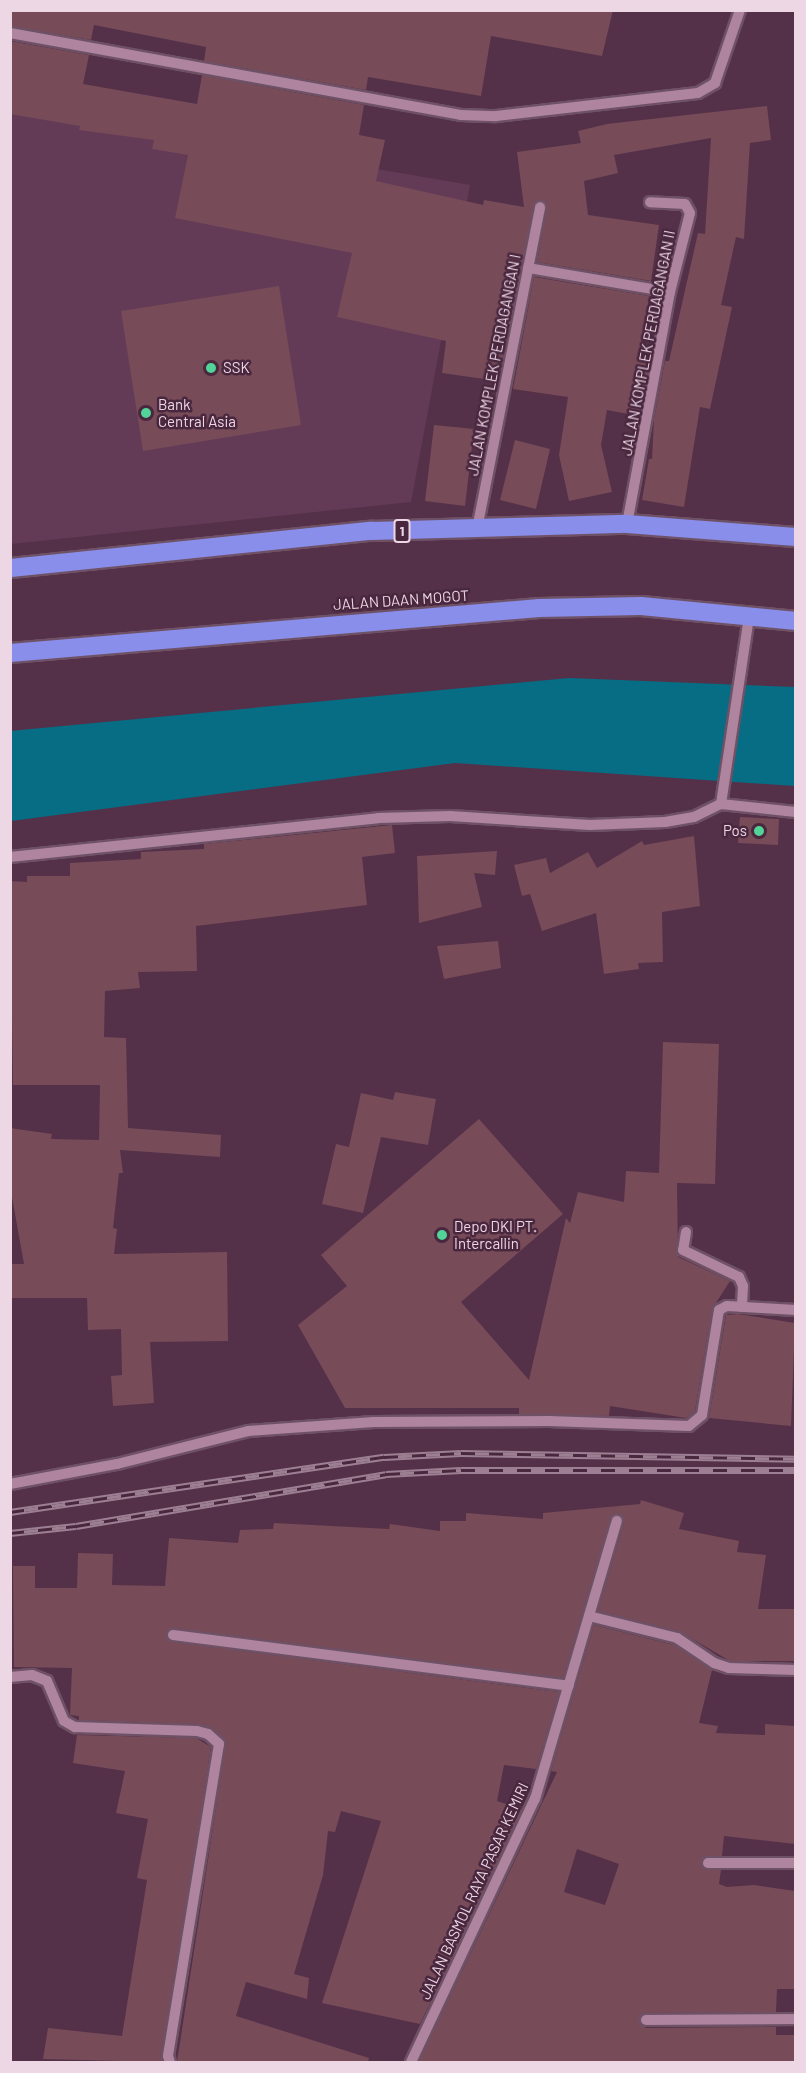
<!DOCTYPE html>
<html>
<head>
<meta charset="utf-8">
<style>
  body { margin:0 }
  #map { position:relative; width:806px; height:2073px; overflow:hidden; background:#543149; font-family:Barlow,sans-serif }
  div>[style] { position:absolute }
  .built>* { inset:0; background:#633b56 }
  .water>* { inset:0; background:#066d84 }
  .building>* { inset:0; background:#774b58 }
  .roads { filter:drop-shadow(2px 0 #6f5166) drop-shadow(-2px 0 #6f5166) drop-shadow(0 2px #6f5166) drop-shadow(0 -2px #6f5166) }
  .minor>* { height:10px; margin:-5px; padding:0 5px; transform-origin:5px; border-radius:5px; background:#ae849f }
  .highway>* { height:18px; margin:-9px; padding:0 9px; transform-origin:9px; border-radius:9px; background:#898eeb }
  .rail>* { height:7px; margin-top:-3.5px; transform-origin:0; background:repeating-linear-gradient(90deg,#49273e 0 14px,#9c7f92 0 28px); box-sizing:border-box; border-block:2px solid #9c7f92 }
  .dots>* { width:16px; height:16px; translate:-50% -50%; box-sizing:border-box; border:3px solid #49273e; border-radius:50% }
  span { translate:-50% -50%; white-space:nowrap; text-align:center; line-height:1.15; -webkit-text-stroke:5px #49273e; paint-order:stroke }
  .shield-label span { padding:2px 4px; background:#49273e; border:2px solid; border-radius:4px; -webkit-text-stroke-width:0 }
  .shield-label { font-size:14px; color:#eed7e5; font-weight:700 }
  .street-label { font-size:15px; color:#eed7e5 }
  .poi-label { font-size:15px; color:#eed7e5 }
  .left { translate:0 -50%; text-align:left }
  .right { translate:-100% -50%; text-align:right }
  .frame { position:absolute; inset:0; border:12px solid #eed7e5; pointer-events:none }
</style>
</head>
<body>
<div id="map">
  <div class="built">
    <i style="clip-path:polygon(10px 106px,470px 185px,411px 502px,11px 544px)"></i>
  </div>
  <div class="water">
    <i style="clip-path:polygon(569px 678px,795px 687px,795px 786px,455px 763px,11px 821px,10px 731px)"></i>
  </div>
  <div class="building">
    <i style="clip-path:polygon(10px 10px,613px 10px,602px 56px,491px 36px,481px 96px,368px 77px,366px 90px,204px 61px,206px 47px,94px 25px,91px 40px,10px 26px)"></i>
    <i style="clip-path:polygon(10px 41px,89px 55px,83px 84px,197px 104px,202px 75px,364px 105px,359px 135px,385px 140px,376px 181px,483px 205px,484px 200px,524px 207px,517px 152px,581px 143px,578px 131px,607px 124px,767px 106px,771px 140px,750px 143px,744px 239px,736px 237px,721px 305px,732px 307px,710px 409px,700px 407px,684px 507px,642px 500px,649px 459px,652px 459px,654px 419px,665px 361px,669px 361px,698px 233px,705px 234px,711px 138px,614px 155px,618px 173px,584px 181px,588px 215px,659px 225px,651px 281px,537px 262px,547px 208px,544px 201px,535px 202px,498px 381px,442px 373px,446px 341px,337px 317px,352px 253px,175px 218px,188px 155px,152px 149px,154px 140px,79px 130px,80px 126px,10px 114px)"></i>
    <i style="clip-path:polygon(534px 277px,649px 296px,641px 356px,650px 358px,639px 416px,607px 410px,601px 445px,612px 492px,569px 501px,559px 455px,568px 397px,513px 389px)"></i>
    <i style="clip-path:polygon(279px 286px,301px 425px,143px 451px,121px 311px)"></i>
    <i style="clip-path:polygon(434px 425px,474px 429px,465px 506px,425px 501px)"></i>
    <i style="clip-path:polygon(515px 440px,550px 449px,536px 509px,500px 500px)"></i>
    <i style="clip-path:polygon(740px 817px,779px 819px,778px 845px,738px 843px)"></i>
    <i style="clip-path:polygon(392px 825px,395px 853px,362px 857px,367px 905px,196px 926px,197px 971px,138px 972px,140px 988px,105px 991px,104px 1037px,126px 1038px,128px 1128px,221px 1135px,220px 1157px,120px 1150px,123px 1173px,119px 1173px,113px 1228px,117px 1229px,114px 1254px,227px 1252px,228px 1341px,150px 1342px,154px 1403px,113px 1406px,111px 1376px,122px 1375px,121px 1329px,88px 1330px,87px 1298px,10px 1298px,10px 1264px,24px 1264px,10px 1186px,10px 1128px,52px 1134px,51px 1139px,99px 1140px,100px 1085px,13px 1085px,10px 881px,27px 882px,27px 876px,70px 876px,70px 863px,141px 859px,141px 852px,204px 849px,204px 844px)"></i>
    <i style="clip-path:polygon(694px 836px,700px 906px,662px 912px,663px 962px,638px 963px,639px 969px,604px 974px,596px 913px,542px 931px,530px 894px,522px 896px,514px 865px,546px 858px,550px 873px,588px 852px,597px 868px,642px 841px,644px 845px)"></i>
    <i style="clip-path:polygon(497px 851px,495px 875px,474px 873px,482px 907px,419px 923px,417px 856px)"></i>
    <i style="clip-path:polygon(498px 941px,501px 968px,444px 979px,437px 946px)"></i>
    <i style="clip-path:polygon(663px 1042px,719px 1044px,715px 1184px,677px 1183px,678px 1257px,730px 1281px,712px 1309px,695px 1411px,686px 1418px,610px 1406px,609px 1416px,519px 1414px,519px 1408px,345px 1408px,298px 1325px,347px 1286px,321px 1255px,479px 1119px,563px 1214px,461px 1302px,529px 1380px,566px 1218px,570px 1223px,578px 1192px,624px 1202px,626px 1171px,659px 1173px)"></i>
    <i style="clip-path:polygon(395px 1092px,436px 1099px,428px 1145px,381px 1137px,363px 1213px,322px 1204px,336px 1144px,349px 1147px,361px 1093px,393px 1100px)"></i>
    <i style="clip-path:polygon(738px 1314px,795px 1323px,791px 1426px,709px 1418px,726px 1315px)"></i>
    <i style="clip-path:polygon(641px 1500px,684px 1513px,679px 1529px,739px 1541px,737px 1552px,766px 1555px,758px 1609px,795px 1609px,795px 1661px,730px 1661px,679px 1631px,598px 1611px,624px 1523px,619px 1514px,610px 1519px,563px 1678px,174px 1628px,167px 1630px,166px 1637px,172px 1642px,559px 1692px,536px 1769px,504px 1765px,497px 1801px,522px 1809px,420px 2024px,322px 2003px,381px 1821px,341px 1811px,335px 1832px,328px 1831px,323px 1875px,294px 1974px,309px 1978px,307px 1999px,246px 1982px,236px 2016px,369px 2058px,368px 2062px,177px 2062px,226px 1742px,213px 1728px,199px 1724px,79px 1720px,79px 1716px,70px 1715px,72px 1668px,14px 1667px,13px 1566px,35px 1566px,35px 1588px,77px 1588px,78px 1553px,113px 1554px,112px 1585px,165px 1586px,169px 1538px,238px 1543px,240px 1530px,273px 1529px,274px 1523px,389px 1529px,390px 1524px,440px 1531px,440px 1521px,466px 1521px,466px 1513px,543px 1519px,543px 1513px,640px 1504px)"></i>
    <i style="clip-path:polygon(evenodd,594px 1625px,674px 1645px,712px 1670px,699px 1723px,718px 1726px,716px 1733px,765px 1735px,765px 1724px,795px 1726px,795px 1844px,724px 1836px,722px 1856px,705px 1856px,701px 1862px,705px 1870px,721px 1870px,719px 1884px,727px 1887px,754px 1885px,795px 1891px,795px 1989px,777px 1989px,776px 2012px,646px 2013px,639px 2019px,646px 2028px,776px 2027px,776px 2035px,795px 2035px,795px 2062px,419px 2062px,557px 1772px,551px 1771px,594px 1625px,577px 1849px,619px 1864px,605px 1905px,564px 1892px,577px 1849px)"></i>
    <i style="clip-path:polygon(77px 1735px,196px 1738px,211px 1747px,162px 2062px,43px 2059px,48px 2028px,122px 2036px,147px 1880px,137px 1878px,148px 1819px,116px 1813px,125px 1771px,73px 1763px)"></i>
  </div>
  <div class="roads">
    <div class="minor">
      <i style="left:10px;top:33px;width:458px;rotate:10.3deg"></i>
      <i style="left:461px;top:115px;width:35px;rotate:2deg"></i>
      <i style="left:496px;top:116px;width:203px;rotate:-6.5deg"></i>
      <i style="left:698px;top:93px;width:20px;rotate:-30deg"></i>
      <i style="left:715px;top:83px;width:77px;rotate:-71.1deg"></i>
      <i style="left:528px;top:268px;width:144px;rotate:9.6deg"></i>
      <i style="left:627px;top:524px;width:236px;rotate:-79.5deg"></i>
      <i style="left:670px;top:292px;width:81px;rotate:-75.8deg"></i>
      <i style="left:690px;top:213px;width:10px;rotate:-119deg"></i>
      <i style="left:685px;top:204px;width:35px;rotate:-177deg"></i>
      <i style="left:477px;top:529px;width:328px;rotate:-78.9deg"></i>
      <i style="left:721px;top:804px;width:190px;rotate:-81.5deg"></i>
      <i style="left:10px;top:857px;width:370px;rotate:-6deg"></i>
      <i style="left:378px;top:818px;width:72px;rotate:-1.6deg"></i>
      <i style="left:450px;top:816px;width:140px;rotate:3.7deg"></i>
      <i style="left:590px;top:825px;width:75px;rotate:-2.3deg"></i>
      <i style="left:665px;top:822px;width:29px;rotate:-10deg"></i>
      <i style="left:694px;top:817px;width:30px;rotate:-26deg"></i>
      <i style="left:721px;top:804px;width:75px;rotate:6.1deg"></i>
      <i style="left:686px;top:1232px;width:18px;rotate:99deg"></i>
      <i style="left:683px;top:1250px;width:62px;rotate:25.7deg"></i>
      <i style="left:739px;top:1277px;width:10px;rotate:66deg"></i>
      <i style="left:743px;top:1286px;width:21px;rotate:93deg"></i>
      <i style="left:10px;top:1484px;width:109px;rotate:-10.6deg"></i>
      <i style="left:117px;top:1464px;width:135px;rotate:-14.1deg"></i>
      <i style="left:248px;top:1431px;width:126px;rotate:-4.1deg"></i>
      <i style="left:374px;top:1422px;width:175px;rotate:-0.3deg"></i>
      <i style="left:549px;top:1421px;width:140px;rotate:2deg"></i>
      <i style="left:689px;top:1426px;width:17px;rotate:-40deg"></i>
      <i style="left:702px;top:1415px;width:106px;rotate:-80.8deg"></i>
      <i style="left:719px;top:1310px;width:9px;rotate:-27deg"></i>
      <i style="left:727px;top:1306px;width:69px;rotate:3.3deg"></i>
      <i style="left:589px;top:1616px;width:91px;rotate:14deg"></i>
      <i style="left:677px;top:1638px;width:45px;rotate:34deg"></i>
      <i style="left:714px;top:1663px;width:16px;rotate:18deg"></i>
      <i style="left:729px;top:1668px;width:67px;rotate:1.7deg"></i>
      <i style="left:173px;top:1635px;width:399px;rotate:7.3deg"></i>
      <i style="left:10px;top:1677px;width:22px;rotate:-5deg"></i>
      <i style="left:32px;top:1675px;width:16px;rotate:22deg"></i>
      <i style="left:47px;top:1681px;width:43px;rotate:67deg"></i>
      <i style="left:64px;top:1721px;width:13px;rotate:29deg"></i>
      <i style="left:75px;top:1727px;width:122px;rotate:1.9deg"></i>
      <i style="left:197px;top:1731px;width:11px;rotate:15deg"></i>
      <i style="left:208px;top:1734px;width:15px;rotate:42deg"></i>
      <i style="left:219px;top:1744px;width:316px;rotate:99.3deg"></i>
      <i style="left:168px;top:2056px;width:6px;rotate:72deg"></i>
      <i style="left:708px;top:1863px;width:88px"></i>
      <i style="left:646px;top:2020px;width:150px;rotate:-0.4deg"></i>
      <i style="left:411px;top:2062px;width:291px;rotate:-64.8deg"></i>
      <i style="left:535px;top:1799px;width:290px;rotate:-73.6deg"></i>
    </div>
    <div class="highway">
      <i style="left:10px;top:568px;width:363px;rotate:-5.9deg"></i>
      <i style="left:371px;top:531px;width:256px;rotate:-1.6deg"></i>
      <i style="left:627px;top:524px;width:169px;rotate:4.4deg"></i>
      <i style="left:10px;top:653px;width:531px;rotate:-4.86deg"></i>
      <i style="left:539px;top:608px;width:102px;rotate:-1.1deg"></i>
      <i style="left:641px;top:606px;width:156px;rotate:5.5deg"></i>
    </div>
  </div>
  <div class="rail">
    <i style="left:10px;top:1512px;width:378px;rotate:-8.4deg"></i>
    <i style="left:384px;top:1457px;width:77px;rotate:-3deg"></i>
    <i style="left:461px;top:1453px;width:335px;rotate:1deg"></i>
    <i style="left:10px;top:1533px;width:66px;rotate:-6.1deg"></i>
    <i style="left:76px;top:1526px;width:314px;rotate:-9.5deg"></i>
    <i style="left:386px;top:1474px;width:75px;rotate:-3.1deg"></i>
    <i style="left:461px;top:1470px;width:335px"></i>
  </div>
  <div class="dots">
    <i style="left:211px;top:368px;background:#52d397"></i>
    <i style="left:146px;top:413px;background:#52d397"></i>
    <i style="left:759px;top:831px;background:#52d397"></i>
    <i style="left:442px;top:1235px;background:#52d397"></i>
  </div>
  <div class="shield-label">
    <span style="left:402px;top:531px">1</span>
  </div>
  <div class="street-label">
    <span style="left:648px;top:343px;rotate:-79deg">JALAN KOMPLEK PERDAGANGAN II</span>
    <span style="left:494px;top:365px;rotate:-79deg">JALAN KOMPLEK PERDAGANGAN I</span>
    <span style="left:401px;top:600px;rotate:-4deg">JALAN DAAN MOGOT</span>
    <span style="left:474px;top:1891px;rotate:-65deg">JALAN BASMOL RAYA PASAR KEMIRI</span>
  </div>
  <div class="poi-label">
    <span class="left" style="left:223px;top:368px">SSK</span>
    <span class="left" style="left:158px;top:413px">Bank<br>Central Asia</span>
    <span class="right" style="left:747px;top:831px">Pos</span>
    <span class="left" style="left:454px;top:1235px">Depo DKI PT.<br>Intercallin</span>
  </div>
  <div class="frame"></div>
</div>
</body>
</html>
